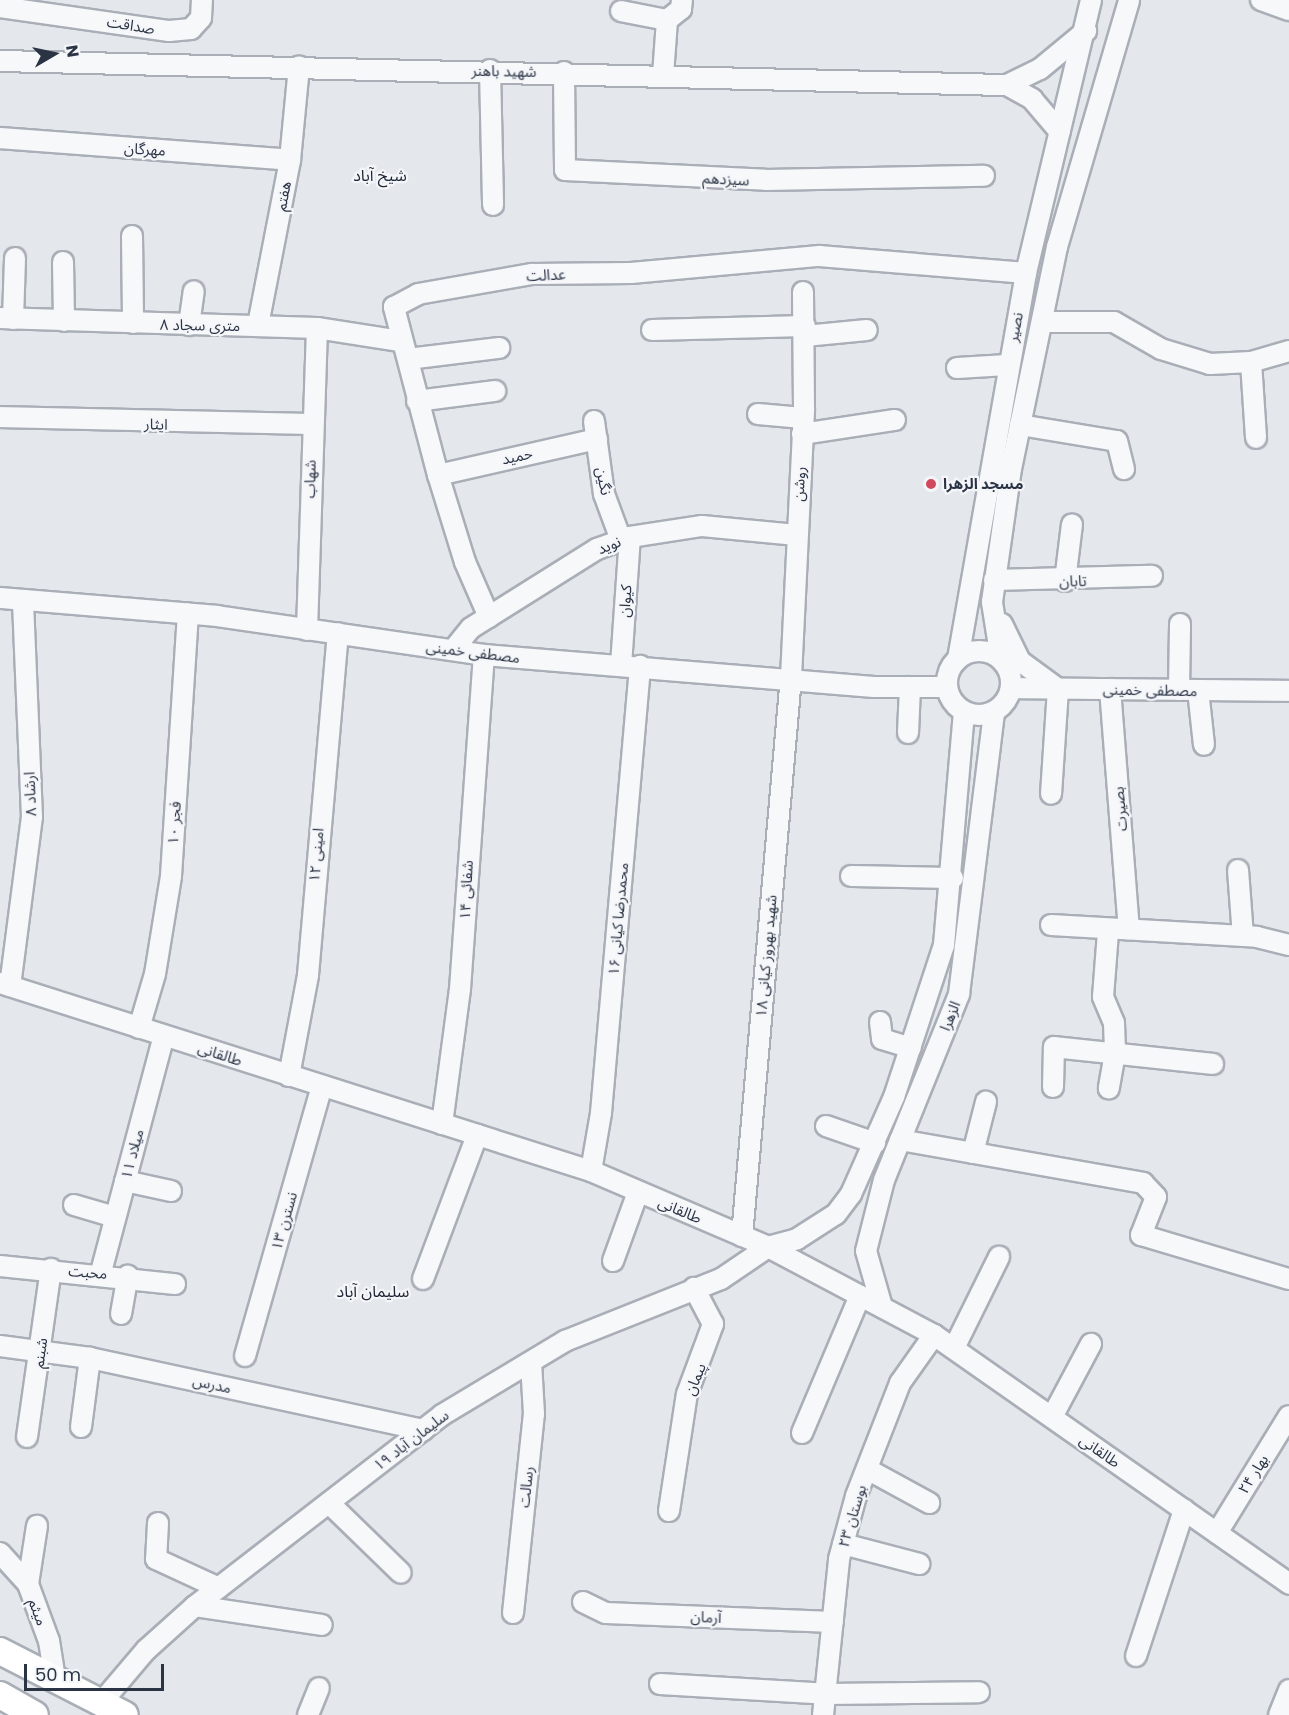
<!DOCTYPE html>
<html>
<head>
<meta charset="utf-8">
<style>
  body { margin:0 }
  #map { position:relative; width:1289px; height:1715px; overflow:hidden; background:#e4e7ec; font-family:Poppins,"Noto Sans Arabic",sans-serif }
  div>[style] { position:absolute }
  .roads { filter:drop-shadow(2px 0 #a9aeb7) drop-shadow(-2px 0 #a9aeb7) drop-shadow(0 2px #a9aeb7) drop-shadow(0 -2px #a9aeb7) }
  .minor>* { height:20px; margin:-10px; padding:0 10px; transform-origin:10px; border-radius:10px; background:#f7f8fa }
  .minor>.ring { margin:-10px; padding:0; box-sizing:content-box; background:none; border:20px solid #f7f8fa; border-radius:50% }
  .major>* { height:26px; margin:-13px; padding:0 13px; transform-origin:13px; border-radius:13px; background:#fff }
  .dots>* { width:16px; height:16px; translate:-50% -50%; box-sizing:border-box; border:3px solid #f4f6f9; border-radius:50% }
  span { translate:-50% -50%; white-space:nowrap; text-align:center; line-height:1.15; -webkit-text-stroke:4.5px #f4f6f9; paint-order:stroke }
  .street-label { font-size:15px; color:#2b3445 }
  .poi-label { font-size:15px; color:#2b3445; font-weight:700 }
  .left { translate:0 -50%; text-align:left }
  .neighbourhood-label { font-size:16px; color:#1d2536 }
  .north { position:absolute; left:24px; top:24px; width:60px; height:60px; -webkit-text-stroke:4px #f4f6f9; paint-order:stroke; rotate:81deg; font-size:16px; font-weight:700; line-height:24px; text-align:center; color:#2b3445 }
  .north::after { content:''; display:block; margin:auto; width:21px; height:27px; background:#2b3445; clip-path:polygon(50% 0,100% 100%,50% 72%,0 100%) }
  .scale { position:absolute; left:24px; top:1664px; width:140px; height:27px; box-sizing:border-box; border:3px solid #2b3445; border-top:0; padding-left:8px; font-size:18px; line-height:21px; white-space:nowrap; color:#2b3445; -webkit-text-stroke:4px #f4f6f9; paint-order:stroke }
</style>
</head>
<body>
<div id="map">
  <div class="roads">
    <div class="minor">
      <i style="left:1261px;top:0;width:30px;rotate:20deg"></i>
      <i style="left:0;top:7px;width:171px;rotate:8.1deg"></i>
      <i style="left:169px;top:31px;width:22px;rotate:-5deg"></i>
      <i style="left:191px;top:29px;width:15px;rotate:-48deg"></i>
      <i style="left:201px;top:18px;width:18px;rotate:-87deg"></i>
      <i style="left:621px;top:11px;width:47px;rotate:11.1deg"></i>
      <i style="left:0;top:61px;width:1007px;rotate:1.37deg"></i>
      <i style="left:1007px;top:85px;width:29px;rotate:29deg"></i>
      <i style="left:1032px;top:99px;width:43px;rotate:49.7deg"></i>
      <i style="left:490px;top:70px;width:135px;rotate:88.7deg"></i>
      <i style="left:564px;top:72px;width:98px;rotate:89.4deg"></i>
      <i style="left:565px;top:170px;width:201px;rotate:2.8deg"></i>
      <i style="left:766px;top:180px;width:218px;rotate:-1.1deg"></i>
      <i style="left:663px;top:75px;width:55px;rotate:-85.8deg"></i>
      <i style="left:667px;top:20px;width:18px;rotate:-38deg"></i>
      <i style="left:681px;top:9px;width:9px;rotate:-84deg"></i>
      <i style="left:1007px;top:85px;width:37px;rotate:-26deg"></i>
      <i style="left:1040px;top:69px;width:60px;rotate:-39.6deg"></i>
      <i style="left:0;top:138px;width:291px;rotate:4.3deg"></i>
      <i style="left:132px;top:236px;width:87px;rotate:89.3deg"></i>
      <i style="left:63px;top:262px;width:59px;rotate:89deg"></i>
      <i style="left:0;top:318px;width:317px;rotate:1.8deg"></i>
      <i style="left:317px;top:328px;width:84px;rotate:8.9deg"></i>
      <i style="left:13px;top:319px;width:61px;rotate:-88.1deg"></i>
      <i style="left:1042px;top:322px;width:72px"></i>
      <i style="left:1114px;top:322px;width:54px;rotate:29.9deg"></i>
      <i style="left:1161px;top:349px;width:51px;rotate:17deg"></i>
      <i style="left:1210px;top:364px;width:41px;rotate:-2.8deg"></i>
      <i style="left:1251px;top:362px;width:40px;rotate:-16deg"></i>
      <i style="left:189px;top:325px;width:34px;rotate:-82deg"></i>
      <i style="left:258px;top:325px;width:168px;rotate:-79deg"></i>
      <i style="left:290px;top:160px;width:94px;rotate:-84.5deg"></i>
      <i style="left:652px;top:330px;width:153px;rotate:-1.5deg"></i>
      <i style="left:805px;top:336px;width:62px;rotate:-5.5deg"></i>
      <i style="left:408px;top:359px;width:92px;rotate:-6.9deg"></i>
      <i style="left:1251px;top:362px;width:76px;rotate:86.2deg"></i>
      <i style="left:957px;top:368px;width:50px;rotate:-3.4deg"></i>
      <i style="left:417px;top:401px;width:79px;rotate:-7.3deg"></i>
      <i style="left:758px;top:414px;width:45px;rotate:5.1deg"></i>
      <i style="left:0;top:417px;width:312px;rotate:1.3deg"></i>
      <i style="left:594px;top:421px;width:74px;rotate:82.2deg"></i>
      <i style="left:604px;top:494px;width:49px;rotate:69.7deg"></i>
      <i style="left:1020px;top:425px;width:98px;rotate:9.4deg"></i>
      <i style="left:1117px;top:441px;width:29px;rotate:76deg"></i>
      <i style="left:802px;top:434px;width:94px;rotate:-8.6deg"></i>
      <i style="left:438px;top:475px;width:163px;rotate:-12.8deg"></i>
      <i style="left:994px;top:580px;width:158px;rotate:-1.5deg"></i>
      <i style="left:1065px;top:581px;width:57px;rotate:-83deg"></i>
      <i style="left:0;top:598px;width:218px;rotate:4.7deg"></i>
      <i style="left:217px;top:616px;width:270px;rotate:8.3deg"></i>
      <i style="left:484px;top:655px;width:391px;rotate:4.7deg"></i>
      <i style="left:874px;top:687px;width:73px"></i>
      <i style="left:489px;top:617px;width:60px;rotate:-113.6deg"></i>
      <i style="left:465px;top:562px;width:91px;rotate:-107.2deg"></i>
      <i style="left:438px;top:475px;width:174px;rotate:-104.7deg"></i>
      <i style="left:394px;top:307px;width:27px;rotate:-28deg"></i>
      <i style="left:418px;top:294px;width:116px;rotate:-10deg"></i>
      <i style="left:532px;top:274px;width:99px;rotate:-0.6deg"></i>
      <i style="left:631px;top:273px;width:189px;rotate:-5.2deg"></i>
      <i style="left:819px;top:256px;width:208px;rotate:4.7deg"></i>
      <i style="left:1002px;top:624px;width:41px;rotate:64.1deg"></i>
      <i style="left:1020px;top:661px;width:47px;rotate:36.4deg"></i>
      <i style="left:1058px;top:689px;width:105px;rotate:93.8deg"></i>
      <i style="left:307px;top:630px;width:302px;rotate:-88.1deg"></i>
      <i style="left:453px;top:650px;width:28px;rotate:-51deg"></i>
      <i style="left:471px;top:628px;width:149px;rotate:-32.1deg"></i>
      <i style="left:597px;top:549px;width:35px;rotate:-20deg"></i>
      <i style="left:630px;top:537px;width:73px;rotate:-8.7deg"></i>
      <i style="left:702px;top:526px;width:95px;rotate:5.4deg"></i>
      <i class="ring" style="left:947px;top:651px;width:44px;height:44px"></i>
      <i style="left:958px;top:659px;width:392px;rotate:-80deg"></i>
      <i style="left:1026px;top:273px;width:281px;rotate:-76.6deg"></i>
      <i style="left:1001px;top:659px;width:58px;rotate:-99deg"></i>
      <i style="left:992px;top:602px;width:134px;rotate:-81.9deg"></i>
      <i style="left:1011px;top:469px;width:227px;rotate:-78.3deg"></i>
      <i style="left:1057px;top:247px;width:257px;rotate:-73.7deg"></i>
      <i style="left:621px;top:665px;width:128px;rotate:-86deg"></i>
      <i style="left:1012px;top:688px;width:277px;rotate:0.6deg"></i>
      <i style="left:1110px;top:689px;width:241px;rotate:85.5deg"></i>
      <i style="left:1179px;top:690px;width:66px;rotate:-89.1deg"></i>
      <i style="left:1198px;top:690px;width:55px;rotate:83.8deg"></i>
      <i style="left:908px;top:733px;width:46px;rotate:-87.5deg"></i>
      <i style="left:1238px;top:870px;width:66px;rotate:85.7deg"></i>
      <i style="left:851px;top:876px;width:102px;rotate:1.1deg"></i>
      <i style="left:1051px;top:925px;width:206px;rotate:3.3deg"></i>
      <i style="left:1257px;top:937px;width:33px;rotate:14deg"></i>
      <i style="left:1108px;top:932px;width:65px;rotate:94.4deg"></i>
      <i style="left:1103px;top:997px;width:28px;rotate:67deg"></i>
      <i style="left:1114px;top:1023px;width:30px;rotate:88deg"></i>
      <i style="left:1115px;top:1053px;width:36px;rotate:100deg"></i>
      <i style="left:0;top:983px;width:620px;rotate:17.65deg"></i>
      <i style="left:591px;top:1171px;width:193px;rotate:23.2deg"></i>
      <i style="left:768px;top:1247px;width:188px;rotate:27.9deg"></i>
      <i style="left:934px;top:1335px;width:434px;rotate:35deg"></i>
      <i style="left:10px;top:986px;width:170px;rotate:-82.6deg"></i>
      <i style="left:32px;top:817px;width:216px;rotate:-92.4deg"></i>
      <i style="left:880px;top:1022px;width:17px;rotate:83deg"></i>
      <i style="left:882px;top:1039px;width:30px;rotate:17deg"></i>
      <i style="left:139px;top:1028px;width:56px;rotate:-73.5deg"></i>
      <i style="left:155px;top:974px;width:99px;rotate:-80.7deg"></i>
      <i style="left:171px;top:876px;width:263px;rotate:-86.3deg"></i>
      <i style="left:289px;top:1076px;width:103px;rotate:-79.3deg"></i>
      <i style="left:308px;top:975px;width:343px;rotate:-85deg"></i>
      <i style="left:1053px;top:1087px;width:40px;rotate:-88.6deg"></i>
      <i style="left:1054px;top:1047px;width:160px;rotate:6.1deg"></i>
      <i style="left:442px;top:1124px;width:136px;rotate:-82.4deg"></i>
      <i style="left:460px;top:989px;width:335px;rotate:-85.9deg"></i>
      <i style="left:826px;top:1126px;width:52px;rotate:19.1deg"></i>
      <i style="left:900px;top:1140px;width:247px;rotate:10deg"></i>
      <i style="left:1143px;top:1183px;width:19px;rotate:47deg"></i>
      <i style="left:1156px;top:1197px;width:41px;rotate:111.5deg"></i>
      <i style="left:1141px;top:1235px;width:154px;rotate:16.6deg"></i>
      <i style="left:973px;top:1153px;width:53px;rotate:-75.7deg"></i>
      <i style="left:591px;top:1171px;width:59px;rotate:-80.2deg"></i>
      <i style="left:601px;top:1113px;width:449px;rotate:-85deg"></i>
      <i style="left:125px;top:1181px;width:47px;rotate:12.3deg"></i>
      <i style="left:74px;top:1205px;width:43px;rotate:16.3deg"></i>
      <i style="left:742px;top:1236px;width:561px;rotate:-84.99deg"></i>
      <i style="left:791px;top:677px;width:269px;rotate:-87.2deg"></i>
      <i style="left:804px;top:408px;width:116px;rotate:-90.5deg"></i>
      <i style="left:613px;top:1261px;width:73px;rotate:-70.1deg"></i>
      <i style="left:0;top:1266px;width:176px;rotate:5.9deg"></i>
      <i style="left:101px;top:1272px;width:244px;rotate:-75.1deg"></i>
      <i style="left:423px;top:1279px;width:154px;rotate:-69.4deg"></i>
      <i style="left:882px;top:1307px;width:58px;rotate:-105.9deg"></i>
      <i style="left:866px;top:1251px;width:73px;rotate:-75.8deg"></i>
      <i style="left:884px;top:1180px;width:201px;rotate:-68deg"></i>
      <i style="left:959px;top:994px;width:284px;rotate:-82.9deg"></i>
      <i style="left:121px;top:1314px;width:39px;rotate:-80deg"></i>
      <i style="left:0;top:1346px;width:91px;rotate:7.6deg"></i>
      <i style="left:90px;top:1358px;width:341px;rotate:12.2deg"></i>
      <i style="left:954px;top:1348px;width:102px;rotate:-63.7deg"></i>
      <i style="left:245px;top:1356px;width:281px;rotate:-74.1deg"></i>
      <i style="left:1052px;top:1417px;width:83px;rotate:-61.9deg"></i>
      <i style="left:81px;top:1427px;width:70px;rotate:-82.6deg"></i>
      <i style="left:802px;top:1433px;width:149px;rotate:-67.1deg"></i>
      <i style="left:27px;top:1437px;width:170px;rotate:-81.9deg"></i>
      <i style="left:867px;top:1469px;width:71px;rotate:28.7deg"></i>
      <i style="left:329px;top:1503px;width:100px;rotate:44.2deg"></i>
      <i style="left:669px;top:1511px;width:118px;rotate:-81.3deg"></i>
      <i style="left:687px;top:1394px;width:75px;rotate:-69.6deg"></i>
      <i style="left:713px;top:1324px;width:41px;rotate:-117.8deg"></i>
      <i style="left:158px;top:1523px;width:36px;rotate:93deg"></i>
      <i style="left:156px;top:1559px;width:69px;rotate:24.7deg"></i>
      <i style="left:1217px;top:1533px;width:137px;rotate:-58.4deg"></i>
      <i style="left:843px;top:1544px;width:79px;rotate:14.7deg"></i>
      <i style="left:0;top:1553px;width:42px;rotate:47.9deg"></i>
      <i style="left:28px;top:1584px;width:61px;rotate:69.8deg"></i>
      <i style="left:49px;top:1641px;width:39px;rotate:81deg"></i>
      <i style="left:28px;top:1584px;width:59px;rotate:-81.2deg"></i>
      <i style="left:583px;top:1602px;width:25px;rotate:26deg"></i>
      <i style="left:606px;top:1613px;width:227px;rotate:2.3deg"></i>
      <i style="left:195px;top:1606px;width:128px;rotate:8.5deg"></i>
      <i style="left:513px;top:1613px;width:200px;rotate:-84deg"></i>
      <i style="left:534px;top:1414px;width:52px;rotate:-93.3deg"></i>
      <i style="left:1136px;top:1656px;width:154px;rotate:-71.8deg"></i>
      <i style="left:660px;top:1684px;width:166px;rotate:3.4deg"></i>
      <i style="left:826px;top:1694px;width:153px;rotate:-0.7deg"></i>
      <i style="left:101px;top:1703px;width:70px;rotate:-49.7deg"></i>
      <i style="left:146px;top:1650px;width:66px;rotate:-41.9deg"></i>
      <i style="left:195px;top:1606px;width:312px;rotate:-37.7deg"></i>
      <i style="left:442px;top:1415px;width:144px;rotate:-31deg"></i>
      <i style="left:565px;top:1341px;width:168px;rotate:-21.7deg"></i>
      <i style="left:721px;top:1279px;width:57px;rotate:-34.2deg"></i>
      <i style="left:768px;top:1247px;width:30px;rotate:-15deg"></i>
      <i style="left:797px;top:1239px;width:46px;rotate:-32.7deg"></i>
      <i style="left:836px;top:1214px;width:25px;rotate:-53deg"></i>
      <i style="left:851px;top:1194px;width:106px;rotate:-66.1deg"></i>
      <i style="left:894px;top:1097px;width:160px;rotate:-71.8deg"></i>
      <i style="left:944px;top:945px;width:234px;rotate:-85.1deg"></i>
      <i style="left:308px;top:1715px;width:29px;rotate:-68deg"></i>
      <i style="left:823px;top:1715px;width:157px;rotate:-84.1deg"></i>
      <i style="left:839px;top:1559px;width:65px;rotate:-74.9deg"></i>
      <i style="left:856px;top:1496px;width:121px;rotate:-68.7deg"></i>
      <i style="left:900px;top:1383px;width:59px;rotate:-54.7deg"></i>
      <i style="left:1279px;top:1715px;width:27px;rotate:-68deg"></i>
    </div>
    <div class="major">
      <i style="left:0;top:1651px;width:140px;rotate:27.1deg"></i>
      <i style="left:0;top:1695px;width:40px;rotate:29.7deg"></i>
    </div>
  </div>
  <div class="dots">
    <i style="left:931px;top:484px;background:#d1495b"></i>
  </div>
  <div class="street-label">
    <span style="left:131px;top:25px;rotate:9deg">صداقت</span>
    <span style="left:504px;top:71px;rotate:1deg">شهید باهنر</span>
    <span style="left:145px;top:149px;rotate:4deg">مهرگان</span>
    <span style="left:726px;top:179px;rotate:3deg">سیزدهم</span>
    <span style="left:283px;top:196px;rotate:-79deg">هفتم</span>
    <span style="left:546px;top:275px;rotate:-3deg">عدالت</span>
    <span style="left:200px;top:325px;rotate:1deg">۸ متری سجاد</span>
    <span style="left:1015px;top:327px;rotate:-79deg">نصیر</span>
    <span style="left:156px;top:424px;rotate:2deg">ایثار</span>
    <span style="left:517px;top:456px;rotate:-12deg">حمید</span>
    <span style="left:310px;top:479px;rotate:-89deg">شهاب</span>
    <span style="left:604px;top:481px;rotate:79deg">نگین</span>
    <span style="left:799px;top:484px;rotate:-87deg">روشن</span>
    <span style="left:609px;top:545px;rotate:-22deg">نوید</span>
    <span style="left:1073px;top:581px;rotate:-1deg">تابان</span>
    <span style="left:625px;top:601px;rotate:-86deg">کیوان</span>
    <span style="left:473px;top:652px;rotate:7deg">مصطفی خمینی</span>
    <span style="left:1150px;top:690px;rotate:1deg">مصطفی خمینی</span>
    <span style="left:30px;top:794px;rotate:-92deg">ارشاد ۸</span>
    <span style="left:1120px;top:809px;rotate:-95deg">بصیرت</span>
    <span style="left:174px;top:823px;rotate:-86deg">فجر ۱۰</span>
    <span style="left:316px;top:855px;rotate:-85deg">امینی ۱۲</span>
    <span style="left:466px;top:890px;rotate:-87deg">شفائی ۱۴</span>
    <span style="left:618px;top:919px;rotate:-85deg">محمدرضا کیانی ۱۶</span>
    <span style="left:766px;top:956px;rotate:-85deg">شهید بهروز کیانی ۱۸</span>
    <span style="left:950px;top:1016px;rotate:-68deg">الزهرا</span>
    <span style="left:220px;top:1054px;rotate:18deg">طالقانی</span>
    <span style="left:132px;top:1154px;rotate:-75deg">میلاد ۱۱</span>
    <span style="left:680px;top:1210px;rotate:23deg">طالقانی</span>
    <span style="left:284px;top:1221px;rotate:-74deg">نسترن ۱۳</span>
    <span style="left:88px;top:1272px;rotate:5deg">محبت</span>
    <span style="left:40px;top:1353px;rotate:-82deg">شبنم</span>
    <span style="left:695px;top:1379px;rotate:-68deg">پیمان</span>
    <span style="left:212px;top:1384px;rotate:12deg">مدرس</span>
    <span style="left:411px;top:1440px;rotate:-37deg">سلیمان آباد ۱۹</span>
    <span style="left:1100px;top:1451px;rotate:35deg">طالقانی</span>
    <span style="left:1253px;top:1474px;rotate:-58deg">بهار ۲۴</span>
    <span style="left:526px;top:1487px;rotate:-84deg">رسالت</span>
    <span style="left:852px;top:1516px;rotate:-73deg">بوستان ۲۳</span>
    <span style="left:38px;top:1612px;rotate:70deg">میثم</span>
    <span style="left:706px;top:1617px;rotate:2deg">آرمان</span>
  </div>
  <div class="poi-label">
    <span class="left" style="left:943px;top:484px">مسجد الزهرا</span>
  </div>
  <div class="neighbourhood-label">
    <span style="left:380px;top:176px">شیخ آباد</span>
    <span style="left:373px;top:1292px">سلیمان آباد</span>
  </div>
  <div class="north">N</div>
  <div class="scale">50 m</div>
</div>
</body>
</html>
